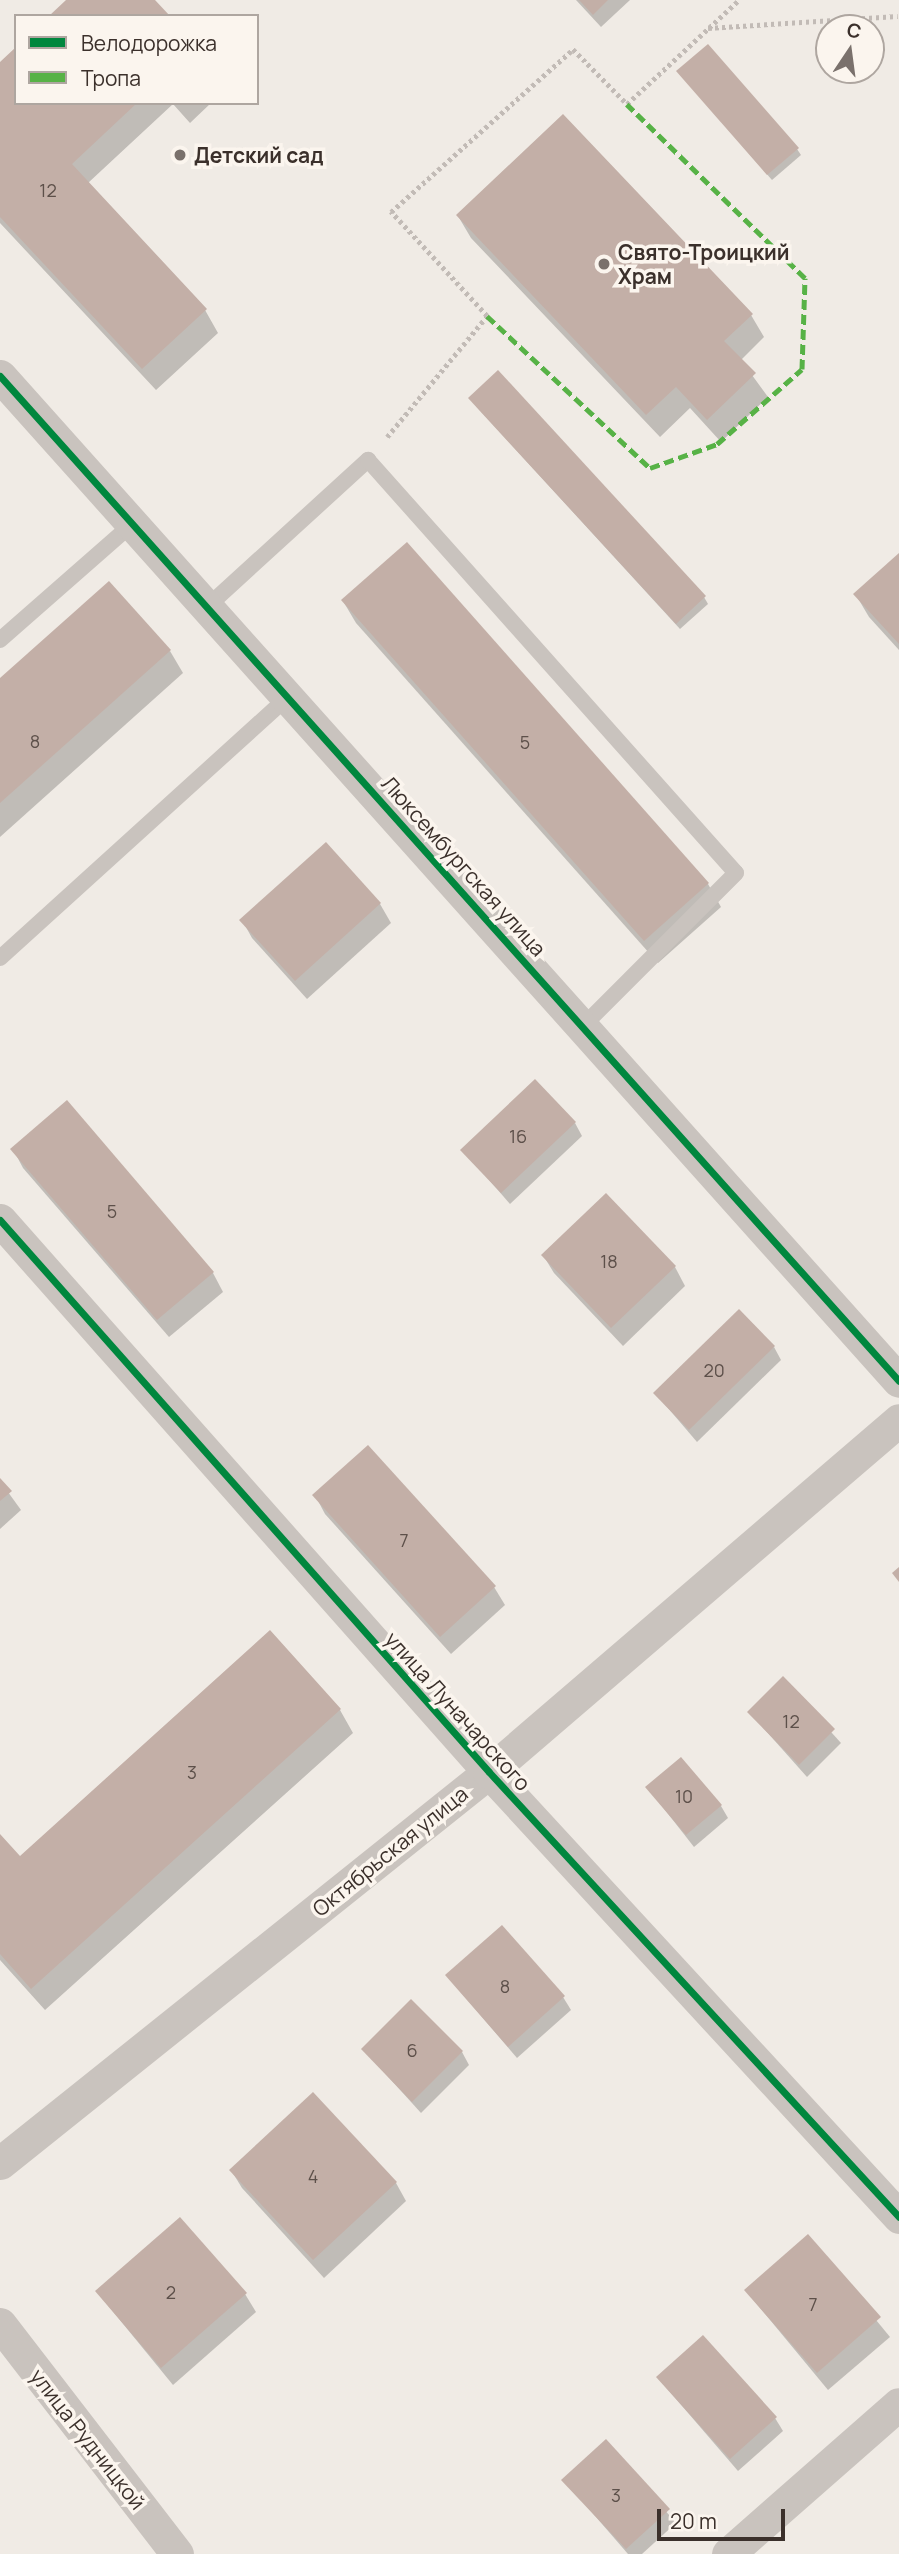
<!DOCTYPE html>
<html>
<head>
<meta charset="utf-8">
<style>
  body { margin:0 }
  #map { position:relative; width:899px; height:2554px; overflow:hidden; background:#f0ebe5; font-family:Manrope,sans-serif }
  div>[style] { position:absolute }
  .shadow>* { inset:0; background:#0003 }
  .building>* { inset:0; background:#c3afa7 }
  .path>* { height:4.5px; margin-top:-2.25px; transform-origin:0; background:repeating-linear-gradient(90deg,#c2bbb6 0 3.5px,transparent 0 7px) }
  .service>* { height:16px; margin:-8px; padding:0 8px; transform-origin:8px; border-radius:8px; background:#c9c3be }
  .minor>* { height:33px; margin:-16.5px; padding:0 16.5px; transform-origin:16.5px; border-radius:16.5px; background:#c9c3be }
  .quiet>* { height:5px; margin-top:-2.5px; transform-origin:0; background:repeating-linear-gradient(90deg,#57b246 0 10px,transparent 0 15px) }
  .cycleway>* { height:7px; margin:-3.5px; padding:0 3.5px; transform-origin:3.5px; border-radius:3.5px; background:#00873e }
  .dots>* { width:19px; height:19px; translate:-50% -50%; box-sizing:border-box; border:4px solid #fbf5ee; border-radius:50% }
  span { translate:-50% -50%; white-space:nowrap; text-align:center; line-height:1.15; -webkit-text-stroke:7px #fbf5ee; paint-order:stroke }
  .number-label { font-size:18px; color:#5d504a }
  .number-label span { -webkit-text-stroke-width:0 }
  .poi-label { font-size:21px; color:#3b302b; font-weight:700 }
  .left { translate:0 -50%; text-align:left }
  .street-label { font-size:21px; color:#3b302b }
  .legend { position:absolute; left:14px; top:14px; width:245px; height:91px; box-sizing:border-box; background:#fbf5ee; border:2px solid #aea6a0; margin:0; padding:9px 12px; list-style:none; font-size:21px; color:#3b302b }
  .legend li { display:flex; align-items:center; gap:14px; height:35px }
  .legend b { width:35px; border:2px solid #aea6a0 }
  .north { position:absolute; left:815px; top:14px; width:70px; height:70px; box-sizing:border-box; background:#fbf5ee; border:2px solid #aea6a0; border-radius:50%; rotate:13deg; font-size:19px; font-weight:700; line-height:28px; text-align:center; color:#3b302b }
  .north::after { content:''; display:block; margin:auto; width:24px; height:32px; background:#7a716c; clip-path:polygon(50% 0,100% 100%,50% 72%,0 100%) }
  .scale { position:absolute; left:657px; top:2509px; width:128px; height:32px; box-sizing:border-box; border:4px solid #3b302b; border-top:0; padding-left:9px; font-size:21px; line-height:24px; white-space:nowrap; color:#3b302b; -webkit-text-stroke:5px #fbf5ee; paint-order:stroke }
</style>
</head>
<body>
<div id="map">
  <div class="shadow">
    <i style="clip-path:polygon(576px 0,630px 0,601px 27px)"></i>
    <i style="clip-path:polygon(0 64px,16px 103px,211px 103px,190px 123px,173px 104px,88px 183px,205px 310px,218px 333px,156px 390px,0 223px)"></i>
    <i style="clip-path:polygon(678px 72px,797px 149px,801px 155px,772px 180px)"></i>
    <i style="clip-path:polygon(458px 216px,751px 315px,764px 337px,741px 360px,768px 397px,721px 442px,690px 408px,660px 437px,471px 238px)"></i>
    <i style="clip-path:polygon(474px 404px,704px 597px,708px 604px,680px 629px)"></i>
    <i style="clip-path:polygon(407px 544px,708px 884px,721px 907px,658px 963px,356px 623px,343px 601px)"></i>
    <i style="clip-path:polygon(899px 555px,899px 650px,869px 617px,856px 595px)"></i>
    <i style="clip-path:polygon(170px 651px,183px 673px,0 837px,0 681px)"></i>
    <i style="clip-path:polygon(326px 844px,380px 904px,391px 923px,307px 999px,252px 938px,242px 920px)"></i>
    <i style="clip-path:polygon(67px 1103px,213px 1273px,223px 1292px,169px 1337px,23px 1168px,13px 1149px)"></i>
    <i style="clip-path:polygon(575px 1123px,582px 1136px,510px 1204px,463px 1150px)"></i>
    <i style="clip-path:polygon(606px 1195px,675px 1267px,685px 1286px,623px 1346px,554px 1273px,543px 1255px)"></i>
    <i style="clip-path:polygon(774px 1347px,781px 1360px,697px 1442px,656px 1394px)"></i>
    <i style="clip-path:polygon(0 1481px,21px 1510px,0 1529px)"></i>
    <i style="clip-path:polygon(315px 1495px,494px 1587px,505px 1605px,451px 1654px,325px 1514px)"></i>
    <i style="clip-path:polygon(270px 1633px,340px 1710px,353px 1733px,45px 2010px,0 1960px,0 1837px,19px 1859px)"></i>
    <i style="clip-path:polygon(783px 1679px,841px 1743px,807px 1777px,749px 1712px)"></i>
    <i style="clip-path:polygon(647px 1787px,721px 1806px,728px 1818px,694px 1847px)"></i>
    <i style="clip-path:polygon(447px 1976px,563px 1997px,571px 2010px,517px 2058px)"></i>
    <i style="clip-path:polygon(363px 2049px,462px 2052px,469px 2065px,421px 2113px)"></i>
    <i style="clip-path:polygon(231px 2170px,396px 2183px,406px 2201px,324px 2278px,242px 2188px)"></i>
    <i style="clip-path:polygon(808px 2237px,890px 2337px,828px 2390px,746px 2291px)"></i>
    <i style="clip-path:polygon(97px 2292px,245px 2294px,256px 2312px,173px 2385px)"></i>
    <i style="clip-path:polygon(658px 2378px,775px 2418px,783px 2431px,738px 2471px)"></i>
    <i style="clip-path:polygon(606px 2442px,676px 2523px,642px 2554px,628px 2554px,564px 2480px)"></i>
  </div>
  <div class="building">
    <i style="clip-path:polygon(66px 0,155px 0,170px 16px,49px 16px)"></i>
    <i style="clip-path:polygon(579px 0,608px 0,593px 15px)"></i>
    <i style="clip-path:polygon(708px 44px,799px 148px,767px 175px,676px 71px)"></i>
    <i style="clip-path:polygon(16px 47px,16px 103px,137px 103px,72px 164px,207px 309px,142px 369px,0 217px,0 62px)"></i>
    <i style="clip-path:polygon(563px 114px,753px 314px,724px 341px,756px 373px,707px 420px,676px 387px,646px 415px,456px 215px)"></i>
    <i style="clip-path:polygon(498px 370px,706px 596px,676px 624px,468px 398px)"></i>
    <i style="clip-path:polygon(407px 542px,709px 883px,644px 941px,341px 600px)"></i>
    <i style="clip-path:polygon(899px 553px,899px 644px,853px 594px)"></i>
    <i style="clip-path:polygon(109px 581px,171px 650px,0 803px,0 678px)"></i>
    <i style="clip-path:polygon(326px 842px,381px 903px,295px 981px,239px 920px)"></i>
    <i style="clip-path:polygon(535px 1079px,576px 1122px,501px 1193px,460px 1150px)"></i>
    <i style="clip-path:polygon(67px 1100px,214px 1272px,157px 1320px,10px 1149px)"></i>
    <i style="clip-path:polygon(606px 1193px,676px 1266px,611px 1328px,541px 1255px)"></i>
    <i style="clip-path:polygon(739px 1309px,775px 1346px,689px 1430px,653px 1393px)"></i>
    <i style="clip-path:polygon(368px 1445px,496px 1586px,440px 1637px,312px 1495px)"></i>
    <i style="clip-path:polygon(0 1478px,12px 1491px,0 1501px)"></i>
    <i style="clip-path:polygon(899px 1567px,899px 1582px,892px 1573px)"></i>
    <i style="clip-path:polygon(270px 1630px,341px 1709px,31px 1989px,0 1954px,0 1834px,20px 1856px)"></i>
    <i style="clip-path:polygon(783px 1676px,835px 1729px,799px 1765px,747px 1712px)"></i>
    <i style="clip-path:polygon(681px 1757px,722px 1805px,686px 1835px,645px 1787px)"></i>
    <i style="clip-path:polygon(502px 1925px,565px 1996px,508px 2047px,445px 1975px)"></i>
    <i style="clip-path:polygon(411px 1999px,463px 2051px,412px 2102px,361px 2049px)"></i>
    <i style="clip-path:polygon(313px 2092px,397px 2182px,313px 2260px,229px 2170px)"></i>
    <i style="clip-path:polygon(180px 2217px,247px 2293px,161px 2368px,95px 2291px)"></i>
    <i style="clip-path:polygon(808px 2234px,881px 2317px,817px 2373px,744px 2290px)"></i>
    <i style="clip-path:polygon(703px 2335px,777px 2417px,730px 2459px,656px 2377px)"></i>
    <i style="clip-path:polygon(606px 2439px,670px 2509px,626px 2549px,561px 2480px)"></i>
  </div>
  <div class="path">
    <i style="left:708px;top:28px;width:190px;rotate:-3.6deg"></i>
    <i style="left:387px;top:437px;width:157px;rotate:-50.4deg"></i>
    <i style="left:487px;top:316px;width:142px;rotate:-132.7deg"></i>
    <i style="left:391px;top:212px;width:244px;rotate:-41.8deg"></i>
    <i style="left:573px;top:49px;width:77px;rotate:45.5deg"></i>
    <i style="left:627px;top:104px;width:153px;rotate:-42.9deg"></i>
  </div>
  <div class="service">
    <i style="left:208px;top:606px;width:217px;rotate:-42.4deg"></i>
    <i style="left:368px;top:460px;width:553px;rotate:48.3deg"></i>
    <i style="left:736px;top:873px;width:216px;rotate:135deg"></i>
    <i style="left:0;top:640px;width:177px;rotate:-41.3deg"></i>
    <i style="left:0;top:958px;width:390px;rotate:-42.2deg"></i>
  </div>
  <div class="minor">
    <i style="left:0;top:376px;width:1348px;rotate:48.19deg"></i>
    <i style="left:0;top:1220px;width:737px;rotate:48.46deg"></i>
    <i style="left:489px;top:1772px;width:605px;rotate:47.34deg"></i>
    <i style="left:0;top:2163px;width:626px;rotate:-38.65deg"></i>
    <i style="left:489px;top:1772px;width:540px;rotate:-40.65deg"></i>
    <i style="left:0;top:2324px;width:290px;rotate:52.4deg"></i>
    <i style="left:728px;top:2554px;width:227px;rotate:-41.3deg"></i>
  </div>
  <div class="quiet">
    <i style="left:487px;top:316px;width:223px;rotate:43deg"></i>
    <i style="left:650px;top:468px;width:71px;rotate:-19.7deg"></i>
    <i style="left:717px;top:444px;width:113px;rotate:-41.4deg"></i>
    <i style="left:802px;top:369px;width:91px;rotate:-88.1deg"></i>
    <i style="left:805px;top:278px;width:249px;rotate:-135.7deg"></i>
  </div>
  <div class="cycleway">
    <i style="left:0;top:376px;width:1348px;rotate:48.19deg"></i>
    <i style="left:0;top:1220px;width:737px;rotate:48.46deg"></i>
    <i style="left:489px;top:1772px;width:605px;rotate:47.34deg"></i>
  </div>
  <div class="dots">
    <i style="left:180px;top:155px;background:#7a716c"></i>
    <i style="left:604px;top:264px;background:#7a716c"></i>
  </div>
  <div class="number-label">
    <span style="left:48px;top:190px">12</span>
    <span style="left:35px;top:741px">8</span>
    <span style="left:525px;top:742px">5</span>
    <span style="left:518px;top:1136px">16</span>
    <span style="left:112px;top:1211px">5</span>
    <span style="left:609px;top:1261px">18</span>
    <span style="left:714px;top:1370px">20</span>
    <span style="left:404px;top:1540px">7</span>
    <span style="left:791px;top:1721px">12</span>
    <span style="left:192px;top:1772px">3</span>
    <span style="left:684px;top:1796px">10</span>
    <span style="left:505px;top:1986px">8</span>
    <span style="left:412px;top:2050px">6</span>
    <span style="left:313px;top:2176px">4</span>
    <span style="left:171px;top:2292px">2</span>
    <span style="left:813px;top:2304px">7</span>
    <span style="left:616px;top:2495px">3</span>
  </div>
  <div class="poi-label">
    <span class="left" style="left:194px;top:155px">Детский сад</span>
    <span class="left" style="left:618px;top:264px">Свято-Троицкий<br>Храм</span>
  </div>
  <div class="street-label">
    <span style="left:464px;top:866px;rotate:48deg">Люксембургская улица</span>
    <span style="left:458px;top:1711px;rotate:48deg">улица Луначарского</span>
    <span style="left:390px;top:1851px;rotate:-39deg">Октябрьская улица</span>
    <span style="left:88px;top:2439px;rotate:52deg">улица Рудницкой</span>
  </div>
  <ul class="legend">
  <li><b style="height:9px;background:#00873e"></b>Велодорожка</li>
  <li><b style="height:9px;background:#57b246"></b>Тропа</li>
  </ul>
  <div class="north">С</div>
  <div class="scale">20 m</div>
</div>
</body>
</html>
